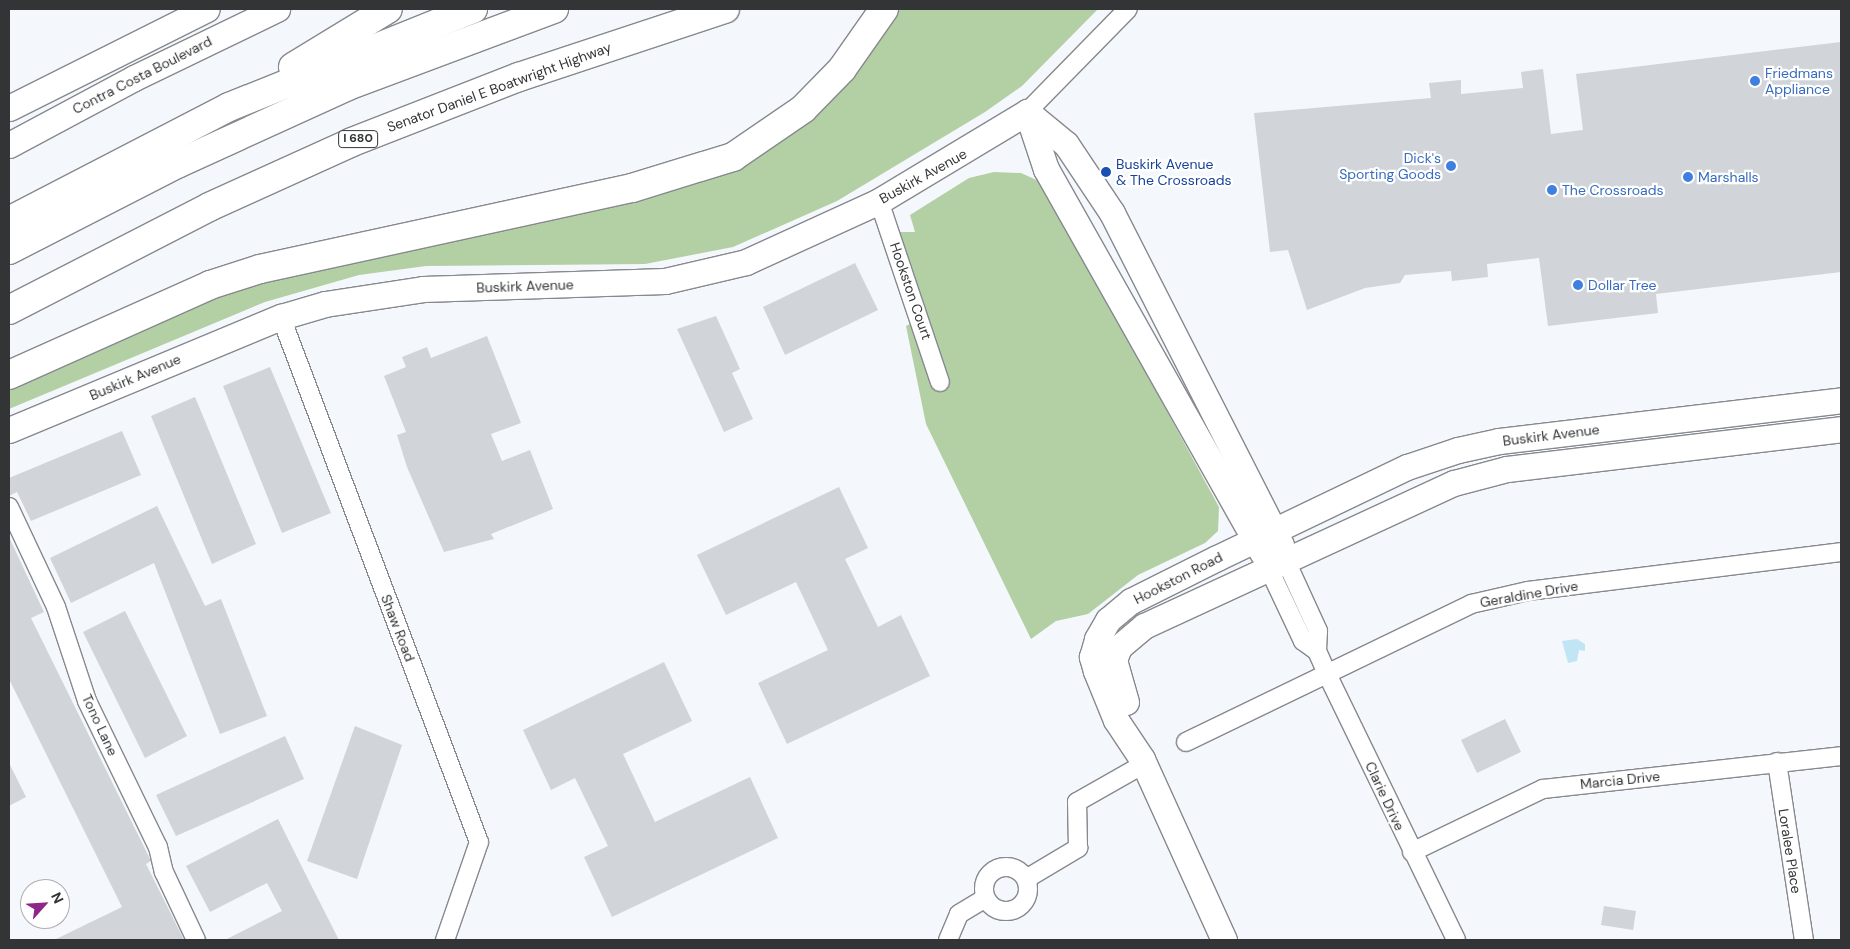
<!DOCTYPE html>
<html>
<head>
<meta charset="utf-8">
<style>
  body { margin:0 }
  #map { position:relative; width:1850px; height:949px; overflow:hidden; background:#f4f7fc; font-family:"DM Sans",sans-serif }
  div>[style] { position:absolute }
  .green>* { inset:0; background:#b3cfa4 }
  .water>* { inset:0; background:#c2e5f6 }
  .building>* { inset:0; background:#d1d4d9 }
  .roads { filter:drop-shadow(1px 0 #86898e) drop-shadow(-1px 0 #86898e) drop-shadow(0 1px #86898e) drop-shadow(0 -1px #86898e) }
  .street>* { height:18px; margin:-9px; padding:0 9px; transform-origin:9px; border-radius:9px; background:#fff }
  .street>.ring { margin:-9px; padding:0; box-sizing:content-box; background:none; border:18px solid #fff; border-radius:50% }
  .secondary>* { height:25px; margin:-12.5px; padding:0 12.5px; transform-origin:12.5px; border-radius:12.5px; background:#fff }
  .highway>* { height:28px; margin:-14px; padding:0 14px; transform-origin:14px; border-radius:14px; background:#fff }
  .dots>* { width:14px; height:14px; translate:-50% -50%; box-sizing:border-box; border:2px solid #fff; border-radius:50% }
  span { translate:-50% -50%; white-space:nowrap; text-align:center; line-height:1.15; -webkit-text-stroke:4.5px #fff; paint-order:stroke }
  .shield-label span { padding:1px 4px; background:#fff; border:1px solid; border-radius:4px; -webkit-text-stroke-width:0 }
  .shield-label { font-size:12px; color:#333436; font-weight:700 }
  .shop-label { font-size:14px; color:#366cbe }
  .left { translate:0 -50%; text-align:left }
  .right { translate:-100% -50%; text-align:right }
  .street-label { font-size:14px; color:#333436 }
  .transit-label { font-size:14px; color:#164399 }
  .frame { position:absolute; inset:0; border:10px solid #333436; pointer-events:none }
  .north { position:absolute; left:20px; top:879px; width:50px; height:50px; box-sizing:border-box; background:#fff; border:1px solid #adaeaf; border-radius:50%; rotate:64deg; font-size:14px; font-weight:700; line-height:20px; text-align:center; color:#333436 }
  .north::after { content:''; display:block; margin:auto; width:18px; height:22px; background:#8f268a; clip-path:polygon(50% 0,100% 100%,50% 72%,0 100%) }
</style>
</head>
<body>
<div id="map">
  <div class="green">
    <i style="clip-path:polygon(884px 9px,1098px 9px,1022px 86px,985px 112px,837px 201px,733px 247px,645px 264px,426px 266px,359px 275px,265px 302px,9px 409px,9px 375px,210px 285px,632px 188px,772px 134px)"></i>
    <i style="clip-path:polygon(994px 172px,1021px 173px,1043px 183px,1219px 507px,1218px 531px,1205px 543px,1138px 575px,1088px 614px,1056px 621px,1031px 639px,926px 424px,906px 326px,922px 318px,890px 232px,915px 232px,910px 215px,969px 178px)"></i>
  </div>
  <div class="water">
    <i style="clip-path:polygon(1577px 639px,1585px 644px,1585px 651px,1579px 650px,1577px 661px,1568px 663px,1562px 641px)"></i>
  </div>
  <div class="building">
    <i style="clip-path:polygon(1841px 42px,1841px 272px,1656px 294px,1658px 313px,1548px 326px,1539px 258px,1487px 264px,1488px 277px,1452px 281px,1451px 271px,1405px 275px,1400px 283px,1365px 288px,1307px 310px,1288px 250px,1270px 252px,1254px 113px,1431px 98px,1429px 83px,1461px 80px,1461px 94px,1523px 88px,1521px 72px,1543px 69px,1551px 134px,1583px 130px,1576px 74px)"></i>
    <i style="clip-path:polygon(855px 263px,878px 310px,785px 355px,763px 307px)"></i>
    <i style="clip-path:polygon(716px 316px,740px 369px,732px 373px,753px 419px,724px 432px,677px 329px)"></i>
    <i style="clip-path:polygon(487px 336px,521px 423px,491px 434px,502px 461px,530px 450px,553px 509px,491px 534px,494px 539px,444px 552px,407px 467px,397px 435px,406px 432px,384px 376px,406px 367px,402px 357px,427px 347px,431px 358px)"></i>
    <i style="clip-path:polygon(270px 367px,331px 513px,282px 533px,223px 386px)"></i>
    <i style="clip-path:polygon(195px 397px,256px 544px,212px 564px,151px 416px)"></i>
    <i style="clip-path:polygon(122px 431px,141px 475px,31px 521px,17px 492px,9px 496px,9px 478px)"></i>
    <i style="clip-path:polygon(839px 487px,868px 548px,845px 559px,878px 627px,901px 615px,930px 676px,787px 744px,758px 683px,828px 650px,796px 582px,726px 615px,697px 555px)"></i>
    <i style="clip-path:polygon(157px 506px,205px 606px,221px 599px,267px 716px,220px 734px,154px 563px,71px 603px,50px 558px)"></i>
    <i style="clip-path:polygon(9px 537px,44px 612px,31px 618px,151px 861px,146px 864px,184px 940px,54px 940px,122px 907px,9px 679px)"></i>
    <i style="clip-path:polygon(125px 611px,187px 736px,145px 758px,83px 632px)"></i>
    <i style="clip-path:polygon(664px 662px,692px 721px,623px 754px,655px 822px,750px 777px,778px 838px,612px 917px,584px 857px,608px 846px,575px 778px,551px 790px,523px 730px)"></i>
    <i style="clip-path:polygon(1505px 719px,1521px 752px,1477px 773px,1461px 740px)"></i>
    <i style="clip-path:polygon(355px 726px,402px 745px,357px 879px,307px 861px)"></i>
    <i style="clip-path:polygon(285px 736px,304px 779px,176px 836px,156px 795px)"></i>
    <i style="clip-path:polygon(9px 763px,26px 797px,9px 806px)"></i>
    <i style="clip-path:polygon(278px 819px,311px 885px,339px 940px,225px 940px,282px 911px,267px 883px,210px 912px,186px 866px)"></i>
    <i style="clip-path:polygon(1604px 906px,1636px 911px,1633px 930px,1601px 925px)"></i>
  </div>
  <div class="roads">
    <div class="street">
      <i style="left:1027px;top:112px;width:144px;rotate:-45.6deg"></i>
      <i style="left:879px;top:201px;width:191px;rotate:71.4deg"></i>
      <i style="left:281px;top:317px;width:561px;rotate:69.34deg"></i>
      <i style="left:479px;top:842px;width:104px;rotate:109.1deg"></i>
      <i style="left:9px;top:507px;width:110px;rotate:64.8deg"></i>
      <i style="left:56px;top:607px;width:99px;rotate:71.7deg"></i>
      <i style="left:87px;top:701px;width:162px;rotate:64.1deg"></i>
      <i style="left:158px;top:847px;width:26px;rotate:77deg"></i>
      <i style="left:164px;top:872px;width:75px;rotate:64.8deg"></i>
      <i style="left:1286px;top:561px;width:77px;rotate:65.4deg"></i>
      <i style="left:1318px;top:631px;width:20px;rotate:93deg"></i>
      <i style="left:1317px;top:651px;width:27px;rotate:66deg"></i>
      <i style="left:1328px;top:676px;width:293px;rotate:64.1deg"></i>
      <i style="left:1268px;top:567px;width:82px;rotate:64.7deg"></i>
      <i style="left:1303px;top:641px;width:17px;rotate:36deg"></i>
      <i style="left:1186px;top:742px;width:317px;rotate:-25.8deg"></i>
      <i style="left:1471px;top:604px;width:58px;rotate:-12.8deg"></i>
      <i style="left:1528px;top:591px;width:315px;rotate:-7.1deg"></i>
      <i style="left:1777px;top:762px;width:180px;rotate:81.4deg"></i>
      <i style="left:1412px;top:852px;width:145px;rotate:-25.7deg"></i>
      <i style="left:1543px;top:789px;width:300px;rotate:-6.3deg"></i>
      <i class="ring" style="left:984px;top:867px;width:26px;height:26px"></i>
      <i style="left:1026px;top:879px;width:61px;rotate:-30.8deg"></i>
      <i style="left:1078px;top:848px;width:46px;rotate:-91.2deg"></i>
      <i style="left:1077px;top:802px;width:77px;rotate:-29.6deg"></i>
      <i style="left:948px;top:940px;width:28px;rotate:-67deg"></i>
      <i style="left:959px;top:914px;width:31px;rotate:-31deg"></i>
    </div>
    <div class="secondary">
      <i style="left:9px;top:108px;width:221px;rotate:-26.6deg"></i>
      <i style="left:1027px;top:112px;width:50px;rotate:39.4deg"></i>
      <i style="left:1066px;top:144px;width:83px;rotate:56.3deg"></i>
      <i style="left:1112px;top:213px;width:372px;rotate:63deg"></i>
      <i style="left:1027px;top:112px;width:60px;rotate:71.6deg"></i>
      <i style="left:1046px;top:169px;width:441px;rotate:60.6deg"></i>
      <i style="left:9px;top:145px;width:142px;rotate:-28.2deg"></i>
      <i style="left:134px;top:78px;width:159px;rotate:-25.8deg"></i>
      <i style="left:9px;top:430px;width:295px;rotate:-22.6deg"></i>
      <i style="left:281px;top:317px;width:46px;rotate:-16.5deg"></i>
      <i style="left:325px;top:304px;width:99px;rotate:-8.7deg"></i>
      <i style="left:423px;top:289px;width:242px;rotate:-1.9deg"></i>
      <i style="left:665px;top:281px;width:83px;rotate:-13.2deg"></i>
      <i style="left:746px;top:262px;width:146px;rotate:-24.6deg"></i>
      <i style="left:879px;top:201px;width:173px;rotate:-31deg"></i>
      <i style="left:1126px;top:702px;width:44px;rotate:-105.9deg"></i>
      <i style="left:1114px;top:660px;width:14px;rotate:-69deg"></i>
      <i style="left:1119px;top:647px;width:33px;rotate:-40deg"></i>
      <i style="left:1144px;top:626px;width:341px;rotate:-24.8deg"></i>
      <i style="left:1454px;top:483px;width:55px;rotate:-14.8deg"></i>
      <i style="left:1507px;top:469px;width:336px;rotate:-6.8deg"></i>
      <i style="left:1224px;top:940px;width:199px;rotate:-114.4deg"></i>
      <i style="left:1142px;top:759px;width:47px;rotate:-123.7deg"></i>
      <i style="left:1116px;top:720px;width:53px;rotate:-112.2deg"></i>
      <i style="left:1096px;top:671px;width:15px;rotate:-106deg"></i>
      <i style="left:1092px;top:657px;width:19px;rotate:-74deg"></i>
      <i style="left:1097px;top:639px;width:22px;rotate:-60deg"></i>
      <i style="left:1108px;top:620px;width:30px;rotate:-40deg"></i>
      <i style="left:1131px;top:601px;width:96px;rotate:-26.6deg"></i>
      <i style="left:1217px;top:558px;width:211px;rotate:-25.6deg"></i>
      <i style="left:1407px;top:467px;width:54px;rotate:-18.4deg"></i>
      <i style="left:1458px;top:450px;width:42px;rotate:-12.4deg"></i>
      <i style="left:1499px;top:441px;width:344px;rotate:-6.8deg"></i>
    </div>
    <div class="highway">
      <i style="left:293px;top:67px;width:111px;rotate:-31.4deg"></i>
      <i style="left:9px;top:221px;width:248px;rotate:-27.4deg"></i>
      <i style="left:229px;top:107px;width:263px;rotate:-21.9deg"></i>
      <i style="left:9px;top:250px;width:189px;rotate:-27.1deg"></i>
      <i style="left:177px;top:164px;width:188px;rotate:-24.5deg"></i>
      <i style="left:348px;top:86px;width:220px;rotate:-20.5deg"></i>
      <i style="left:9px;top:310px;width:225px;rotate:-27.2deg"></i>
      <i style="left:209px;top:207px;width:157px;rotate:-24.4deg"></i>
      <i style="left:352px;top:142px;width:179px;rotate:-21.3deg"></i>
      <i style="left:519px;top:77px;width:217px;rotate:-18.3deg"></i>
      <i style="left:9px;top:375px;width:220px;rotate:-24.1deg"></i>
      <i style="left:210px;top:285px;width:52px;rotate:-17.7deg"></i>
      <i style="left:260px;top:269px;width:381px;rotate:-12.3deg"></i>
      <i style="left:632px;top:188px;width:106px;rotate:-17.1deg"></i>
      <i style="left:733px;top:157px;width:85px;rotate:-34.4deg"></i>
      <i style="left:803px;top:109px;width:56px;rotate:-45.7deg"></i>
      <i style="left:842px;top:69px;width:73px;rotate:-55deg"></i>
    </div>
  </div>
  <div class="dots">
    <i style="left:1755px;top:81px;background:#3f7fe0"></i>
    <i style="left:1451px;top:166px;background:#3f7fe0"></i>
    <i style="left:1106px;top:172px;background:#1a4fb4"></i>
    <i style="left:1688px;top:177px;background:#3f7fe0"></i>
    <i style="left:1552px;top:190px;background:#3f7fe0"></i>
    <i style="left:1578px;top:285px;background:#3f7fe0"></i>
  </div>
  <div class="shield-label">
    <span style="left:358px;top:139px">I 680</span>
  </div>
  <div class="shop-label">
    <span class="left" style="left:1765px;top:81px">Friedmans<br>Appliance</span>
    <span class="right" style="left:1441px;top:166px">Dick's<br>Sporting Goods</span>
    <span class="left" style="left:1698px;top:177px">Marshalls</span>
    <span class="left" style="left:1562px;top:190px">The Crossroads</span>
    <span class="left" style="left:1588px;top:285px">Dollar Tree</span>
  </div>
  <div class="street-label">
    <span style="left:142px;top:75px;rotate:-27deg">Contra Costa Boulevard</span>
    <span style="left:499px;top:87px;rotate:-20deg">Senator Daniel E Boatwright Highway</span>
    <span style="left:923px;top:176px;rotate:-29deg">Buskirk Avenue</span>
    <span style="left:525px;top:286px;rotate:-2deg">Buskirk Avenue</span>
    <span style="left:911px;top:291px;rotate:71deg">Hookston Court</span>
    <span style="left:135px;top:377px;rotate:-23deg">Buskirk Avenue</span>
    <span style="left:1551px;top:435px;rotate:-7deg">Buskirk Avenue</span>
    <span style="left:1178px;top:578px;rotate:-27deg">Hookston Road</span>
    <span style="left:1529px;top:594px;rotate:-10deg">Geraldine Drive</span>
    <span style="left:398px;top:628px;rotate:69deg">Shaw Road</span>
    <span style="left:100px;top:725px;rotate:65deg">Tono Lane</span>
    <span style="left:1620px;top:780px;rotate:-6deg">Marcia Drive</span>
    <span style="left:1385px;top:796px;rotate:65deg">Clarie Drive</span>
    <span style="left:1790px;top:851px;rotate:81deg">Loralee Place</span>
  </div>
  <div class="transit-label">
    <span class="left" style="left:1116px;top:172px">Buskirk Avenue<br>&amp; The Crossroads</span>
  </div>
  <div class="frame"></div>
  <div class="north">N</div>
</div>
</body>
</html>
